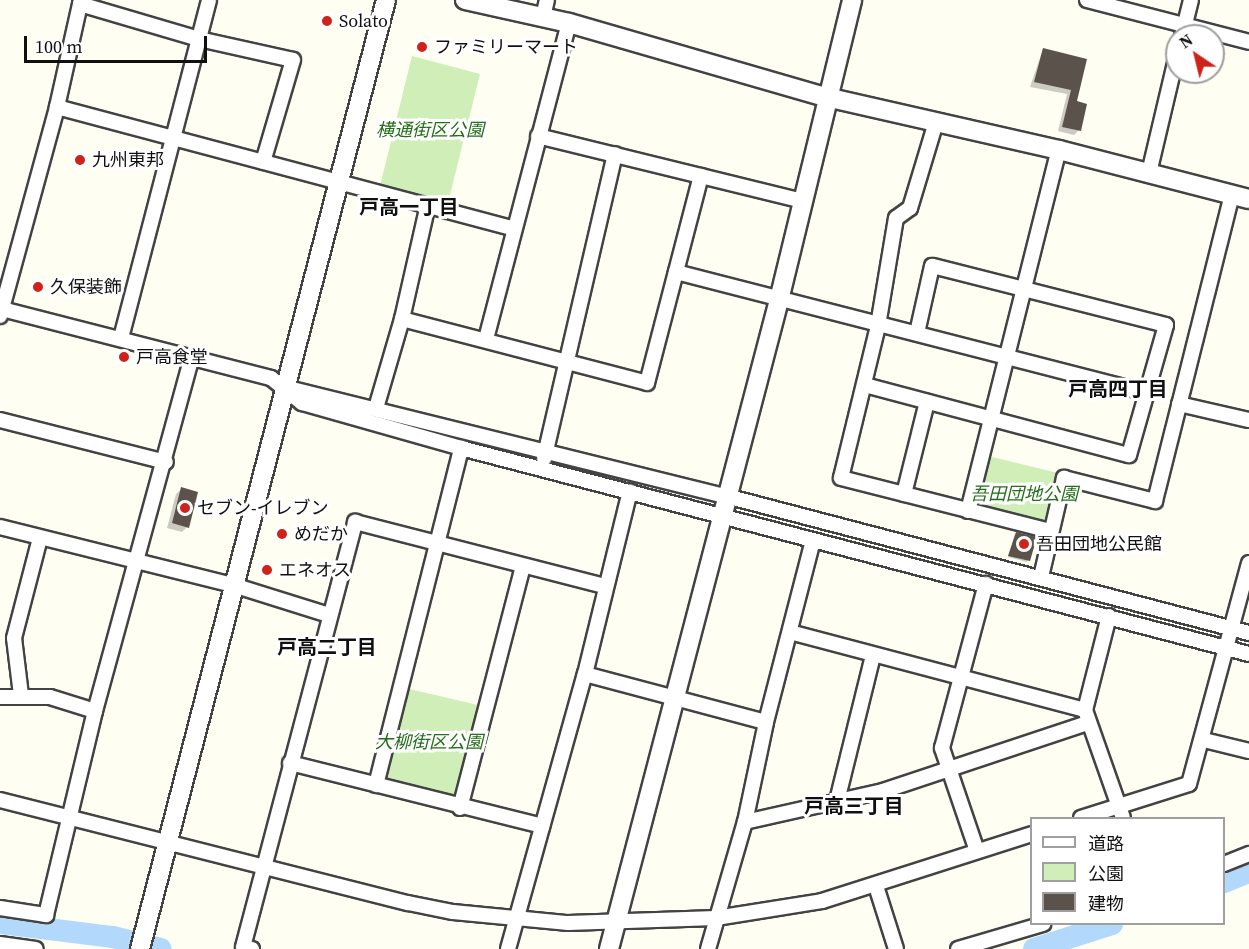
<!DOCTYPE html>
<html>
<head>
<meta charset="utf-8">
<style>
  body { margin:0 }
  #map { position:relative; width:1249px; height:949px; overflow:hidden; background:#fffef2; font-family:"Source Serif 4","Noto Sans JP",serif }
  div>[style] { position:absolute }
  .green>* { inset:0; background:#cfeeb8 }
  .shadow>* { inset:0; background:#0003 }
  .river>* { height:22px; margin:-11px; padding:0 11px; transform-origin:11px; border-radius:11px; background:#b2d9fb }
  .building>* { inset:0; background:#5a524b }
  .roads { filter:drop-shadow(2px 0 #434343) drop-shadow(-2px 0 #434343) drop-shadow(0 2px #434343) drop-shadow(0 -2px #434343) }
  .minor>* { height:14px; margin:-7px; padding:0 7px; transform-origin:7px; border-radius:7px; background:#fff }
  .tertiary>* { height:18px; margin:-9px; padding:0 9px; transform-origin:9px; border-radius:9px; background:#fff }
  .dots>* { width:16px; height:16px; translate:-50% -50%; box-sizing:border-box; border:3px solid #fff; border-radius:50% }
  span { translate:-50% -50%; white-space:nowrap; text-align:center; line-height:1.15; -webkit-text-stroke:6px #fff; paint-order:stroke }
  .poi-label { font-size:18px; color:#101010 }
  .left { translate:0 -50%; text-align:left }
  .park-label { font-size:18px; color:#236e19; font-style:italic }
  .neighbourhood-label { font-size:20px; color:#101010; font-weight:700 }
  .legend { position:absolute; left:1030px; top:817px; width:195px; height:108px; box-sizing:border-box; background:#fff; border:2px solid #9f9f9f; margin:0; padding:8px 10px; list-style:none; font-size:18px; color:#101010 }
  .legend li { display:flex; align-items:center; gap:12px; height:30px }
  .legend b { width:30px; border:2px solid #9f9f9f }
  .north { position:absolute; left:1165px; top:24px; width:60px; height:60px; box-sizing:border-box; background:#fff; border:2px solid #9f9f9f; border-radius:50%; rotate:325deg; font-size:16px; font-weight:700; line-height:24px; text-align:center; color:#101010 }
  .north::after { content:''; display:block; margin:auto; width:21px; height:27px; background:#cd231a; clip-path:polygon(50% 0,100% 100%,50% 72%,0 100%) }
  .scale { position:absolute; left:24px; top:36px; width:183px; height:27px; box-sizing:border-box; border:3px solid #101010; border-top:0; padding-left:8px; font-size:18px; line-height:21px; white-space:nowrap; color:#101010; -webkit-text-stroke:4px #fff; paint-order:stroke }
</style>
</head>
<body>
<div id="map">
  <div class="green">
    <i style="clip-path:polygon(412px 56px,480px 74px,448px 203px,380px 186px)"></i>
    <i style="clip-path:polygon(984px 455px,1062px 474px,1047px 530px,972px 508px)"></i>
    <i style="clip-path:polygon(401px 687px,482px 706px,457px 799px,377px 779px)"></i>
  </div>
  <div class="shadow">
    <i style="clip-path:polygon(1043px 49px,1085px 60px,1075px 102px,1079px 130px,1074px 135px,1058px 131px,1067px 94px,1030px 87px)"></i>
    <i style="clip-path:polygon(182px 489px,187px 527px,182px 532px,167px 528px,176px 494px)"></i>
    <i style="clip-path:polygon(1015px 534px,1035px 538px,1027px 562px,1008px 557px)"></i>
  </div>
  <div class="river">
    <i style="left:1224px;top:882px;width:27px;rotate:-22deg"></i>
    <i style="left:0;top:923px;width:114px;rotate:7.1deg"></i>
    <i style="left:113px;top:937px;width:49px;rotate:14deg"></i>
    <i style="left:1034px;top:949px;width:82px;rotate:-17.8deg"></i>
  </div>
  <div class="building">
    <i style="clip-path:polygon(1043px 48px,1087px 59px,1077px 101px,1087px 104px,1081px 131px,1062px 127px,1071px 90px,1034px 82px)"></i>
    <i style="clip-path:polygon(181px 487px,198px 492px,189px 528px,172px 523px)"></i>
    <i style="clip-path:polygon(1016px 532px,1037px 537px,1030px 561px,1008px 556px)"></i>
  </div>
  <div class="roads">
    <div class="minor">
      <i style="left:1087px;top:0;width:167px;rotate:14.5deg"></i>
      <i style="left:80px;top:4px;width:124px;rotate:16.4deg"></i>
      <i style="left:199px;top:39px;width:96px;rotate:12.6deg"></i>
      <i style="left:293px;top:60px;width:106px;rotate:106.4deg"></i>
      <i style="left:543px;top:17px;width:17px;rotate:-77deg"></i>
      <i style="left:1182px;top:36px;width:37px;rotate:-76deg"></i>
      <i style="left:57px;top:107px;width:472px;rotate:14.9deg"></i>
      <i style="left:936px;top:122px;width:90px;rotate:106.8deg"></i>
      <i style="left:910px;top:208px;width:17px;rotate:144deg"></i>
      <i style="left:896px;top:218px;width:109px;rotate:99.5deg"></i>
      <i style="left:878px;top:326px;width:156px;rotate:103.7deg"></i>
      <i style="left:841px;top:478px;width:216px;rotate:14.2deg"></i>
      <i style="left:538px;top:136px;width:272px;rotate:13.8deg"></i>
      <i style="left:1149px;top:173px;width:121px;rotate:-76.7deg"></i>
      <i style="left:676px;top:272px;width:487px;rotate:14.4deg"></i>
      <i style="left:2px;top:309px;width:278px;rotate:14.4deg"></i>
      <i style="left:271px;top:378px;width:40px;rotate:39deg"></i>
      <i style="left:302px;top:403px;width:165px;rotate:15.8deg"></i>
      <i style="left:461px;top:448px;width:814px;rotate:14.65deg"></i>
      <i style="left:0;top:316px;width:217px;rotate:-74.7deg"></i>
      <i style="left:57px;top:107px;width:110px;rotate:-77.4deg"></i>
      <i style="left:402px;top:319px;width:253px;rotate:14.6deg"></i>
      <i style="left:647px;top:383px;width:214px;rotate:-75.4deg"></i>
      <i style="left:121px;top:338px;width:349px;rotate:-75.4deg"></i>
      <i style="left:486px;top:339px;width:327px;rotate:-75.3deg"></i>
      <i style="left:865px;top:385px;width:273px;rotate:14.9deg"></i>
      <i style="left:1129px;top:455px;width:135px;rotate:-74.1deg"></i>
      <i style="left:1166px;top:325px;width:241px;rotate:-165.8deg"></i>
      <i style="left:932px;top:266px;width:69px;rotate:102.6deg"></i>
      <i style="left:288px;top:388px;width:451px;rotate:13.9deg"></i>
      <i style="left:726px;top:496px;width:541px;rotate:14.68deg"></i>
      <i style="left:1179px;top:404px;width:72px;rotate:12.9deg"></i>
      <i style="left:376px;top:408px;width:93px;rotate:-73.7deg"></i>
      <i style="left:402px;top:319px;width:117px;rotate:-77.2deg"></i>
      <i style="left:0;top:420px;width:171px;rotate:14.2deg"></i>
      <i style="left:544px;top:459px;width:313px;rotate:-76.9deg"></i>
      <i style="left:904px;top:494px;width:95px;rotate:-76deg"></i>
      <i style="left:968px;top:511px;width:372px;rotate:-75.9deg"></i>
      <i style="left:0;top:527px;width:240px;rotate:14deg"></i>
      <i style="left:233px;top:585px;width:101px;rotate:17.4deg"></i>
      <i style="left:1041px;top:577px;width:102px;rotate:-76.9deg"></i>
      <i style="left:1064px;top:478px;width:94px;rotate:14.2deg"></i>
      <i style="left:1155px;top:501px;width:316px;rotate:-75.9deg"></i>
      <i style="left:1109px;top:616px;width:97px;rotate:104.3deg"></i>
      <i style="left:1085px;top:710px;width:114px;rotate:70.6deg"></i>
      <i style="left:790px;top:632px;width:305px;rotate:14.8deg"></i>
      <i style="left:585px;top:674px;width:187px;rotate:14.9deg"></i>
      <i style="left:21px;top:695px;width:57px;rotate:-97deg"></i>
      <i style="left:14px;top:638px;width:103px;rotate:-75.4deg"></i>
      <i style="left:0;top:697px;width:50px"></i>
      <i style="left:50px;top:697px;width:47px;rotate:17.3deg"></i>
      <i style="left:1204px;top:740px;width:46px;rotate:13.7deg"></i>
      <i style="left:290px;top:763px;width:260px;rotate:14deg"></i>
      <i style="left:376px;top:785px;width:348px;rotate:-75.8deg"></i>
      <i style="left:0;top:800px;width:421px;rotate:14.2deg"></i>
      <i style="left:408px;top:903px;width:46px;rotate:11.3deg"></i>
      <i style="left:453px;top:912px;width:116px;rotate:5.5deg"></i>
      <i style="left:568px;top:923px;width:148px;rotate:-1.9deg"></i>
      <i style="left:716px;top:918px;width:107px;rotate:-9.1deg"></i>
      <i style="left:822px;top:901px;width:220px;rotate:-17.7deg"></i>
      <i style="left:837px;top:801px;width:149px;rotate:-76.1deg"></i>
      <i style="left:460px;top:808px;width:249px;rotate:-75.4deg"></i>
      <i style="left:1081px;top:818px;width:113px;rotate:-17.5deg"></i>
      <i style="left:1189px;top:784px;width:229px;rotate:-74.8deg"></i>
      <i style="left:745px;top:822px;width:141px;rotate:-12.7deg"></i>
      <i style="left:883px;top:791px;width:215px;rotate:-18.4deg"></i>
      <i style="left:977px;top:851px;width:109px;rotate:-108.8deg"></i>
      <i style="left:942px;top:748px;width:170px;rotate:-75deg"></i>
      <i style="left:1224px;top:864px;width:27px;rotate:-22deg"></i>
      <i style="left:876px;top:886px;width:66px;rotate:72.4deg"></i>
      <i style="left:0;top:908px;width:47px;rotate:8.7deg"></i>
      <i style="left:46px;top:915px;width:210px;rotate:-76.5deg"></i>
      <i style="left:95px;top:711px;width:367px;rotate:-74.7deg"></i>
      <i style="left:0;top:944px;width:36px;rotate:8deg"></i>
      <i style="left:252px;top:949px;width:9px;rotate:-167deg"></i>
      <i style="left:243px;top:947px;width:440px;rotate:-75.2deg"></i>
      <i style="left:355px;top:522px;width:258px;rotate:14.4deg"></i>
      <i style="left:508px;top:949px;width:286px;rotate:-74.4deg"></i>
      <i style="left:585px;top:674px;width:188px;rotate:-76.2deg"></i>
      <i style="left:708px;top:949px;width:132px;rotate:-73.8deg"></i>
      <i style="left:745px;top:822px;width:102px;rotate:-78.1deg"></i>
      <i style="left:766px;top:722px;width:188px;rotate:-75.5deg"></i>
      <i style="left:958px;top:949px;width:89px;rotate:-16.4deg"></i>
    </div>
    <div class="tertiary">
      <i style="left:465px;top:0;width:107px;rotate:12.5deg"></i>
      <i style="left:569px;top:23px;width:267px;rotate:16.1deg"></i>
      <i style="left:826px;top:97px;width:239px;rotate:12.8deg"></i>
      <i style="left:1059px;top:150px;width:196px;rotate:14.5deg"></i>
      <i style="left:140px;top:949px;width:980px;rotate:-75.47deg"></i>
      <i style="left:609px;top:949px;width:671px;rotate:-75.32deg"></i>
      <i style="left:779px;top:300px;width:309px;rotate:-76.3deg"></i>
    </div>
  </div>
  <div class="dots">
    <i style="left:327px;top:21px;background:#cd231a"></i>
    <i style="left:422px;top:47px;background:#cd231a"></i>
    <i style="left:80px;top:160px;background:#cd231a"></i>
    <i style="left:38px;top:287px;background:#cd231a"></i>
    <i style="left:124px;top:357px;background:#cd231a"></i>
    <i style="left:185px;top:508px;background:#cd231a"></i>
    <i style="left:282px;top:534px;background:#cd231a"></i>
    <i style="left:1024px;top:544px;background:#cd231a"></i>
    <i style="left:267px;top:570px;background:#cd231a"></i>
  </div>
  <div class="poi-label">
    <span class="left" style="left:339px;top:21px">Solato</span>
    <span class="left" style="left:434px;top:47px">ファミリーマート</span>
    <span class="left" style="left:92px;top:160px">九州東邦</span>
    <span class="left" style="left:50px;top:287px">久保装飾</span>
    <span class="left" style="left:136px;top:357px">戸高食堂</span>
    <span class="left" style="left:197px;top:508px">セブン-イレブン</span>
    <span class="left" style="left:294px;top:534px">めだか</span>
    <span class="left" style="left:1036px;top:544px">吾田団地公民館</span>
    <span class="left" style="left:279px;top:570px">エネオス</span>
  </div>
  <div class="park-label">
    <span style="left:430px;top:130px">横通街区公園</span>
    <span style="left:1024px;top:494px">吾田団地公園</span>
    <span style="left:429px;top:742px">大柳街区公園</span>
  </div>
  <div class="neighbourhood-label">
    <span style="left:409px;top:207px">戸高一丁目</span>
    <span style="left:1118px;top:389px">戸高四丁目</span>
    <span style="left:327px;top:647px">戸高二丁目</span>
    <span style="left:854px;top:806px">戸高三丁目</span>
  </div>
  <ul class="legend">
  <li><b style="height:8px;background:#fff"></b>道路</li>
  <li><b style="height:16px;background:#cfeeb8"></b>公園</li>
  <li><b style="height:16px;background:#5a524b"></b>建物</li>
  </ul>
  <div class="north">N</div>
  <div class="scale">100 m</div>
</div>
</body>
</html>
